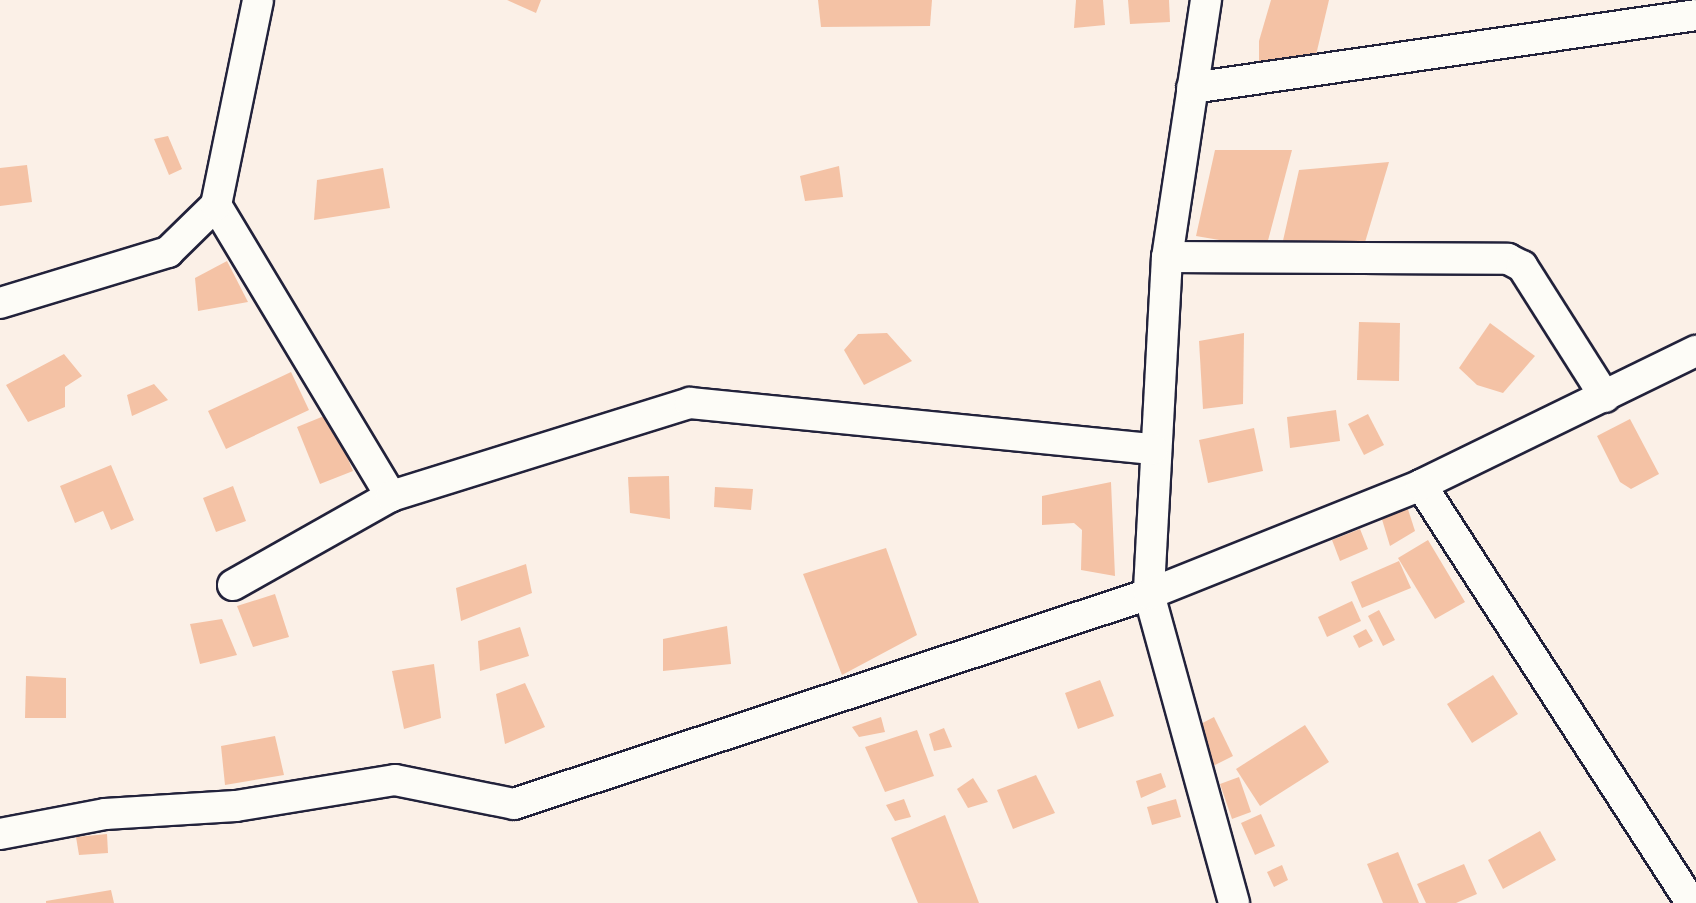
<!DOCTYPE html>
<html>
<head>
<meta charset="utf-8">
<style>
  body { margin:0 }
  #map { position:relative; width:1696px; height:903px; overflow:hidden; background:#fbf0e7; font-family:Itim,sans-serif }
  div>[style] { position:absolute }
  .building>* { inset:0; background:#f4c2a5 }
  .roads { filter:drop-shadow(2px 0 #22223b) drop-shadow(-2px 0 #22223b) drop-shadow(0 2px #22223b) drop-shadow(0 -2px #22223b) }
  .street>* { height:30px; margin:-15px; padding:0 15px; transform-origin:15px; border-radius:15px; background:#fdfcf7 }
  span { translate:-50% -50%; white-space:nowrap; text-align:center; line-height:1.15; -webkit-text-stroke:5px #fdfcf7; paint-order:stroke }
</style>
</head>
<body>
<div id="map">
  <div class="building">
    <i style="clip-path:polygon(507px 0,541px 0,536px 13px)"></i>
    <i style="clip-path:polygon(818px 0,932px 0,930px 26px,821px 27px)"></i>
    <i style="clip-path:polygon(1076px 0,1103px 0,1105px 25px,1074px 28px)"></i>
    <i style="clip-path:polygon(1128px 0,1169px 0,1170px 22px,1130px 24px)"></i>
    <i style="clip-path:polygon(1271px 0,1329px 0,1316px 55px,1259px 63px,1259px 41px)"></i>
    <i style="clip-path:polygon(168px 136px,182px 169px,169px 175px,154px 139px)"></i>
    <i style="clip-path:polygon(1215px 150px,1292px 150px,1266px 248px,1196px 236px)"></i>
    <i style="clip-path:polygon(1389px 162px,1363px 249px,1282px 245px,1299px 170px)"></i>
    <i style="clip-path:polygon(27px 165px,32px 202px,0 206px,0 168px)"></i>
    <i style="clip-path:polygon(839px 166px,843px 197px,805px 201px,800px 176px)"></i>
    <i style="clip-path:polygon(383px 168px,390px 208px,314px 220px,317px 180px)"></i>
    <i style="clip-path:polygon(227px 261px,248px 302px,198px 311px,195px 278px)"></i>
    <i style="clip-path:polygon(1359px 322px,1400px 323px,1399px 381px,1357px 380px)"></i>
    <i style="clip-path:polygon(1490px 323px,1535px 356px,1503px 393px,1477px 385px,1459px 368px)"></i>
    <i style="clip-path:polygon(887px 333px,912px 361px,864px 385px,844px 350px,858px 334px)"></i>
    <i style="clip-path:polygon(1244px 333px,1243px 404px,1203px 409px,1199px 341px)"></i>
    <i style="clip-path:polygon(64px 354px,82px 376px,65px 387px,65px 407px,28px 422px,6px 385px)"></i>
    <i style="clip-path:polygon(291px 372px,309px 410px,226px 449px,208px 411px)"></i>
    <i style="clip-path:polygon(154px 384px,168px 400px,132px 416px,127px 395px)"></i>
    <i style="clip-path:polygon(1336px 410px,1340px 441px,1290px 448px,1287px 417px)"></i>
    <i style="clip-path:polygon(329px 414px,353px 471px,320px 484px,297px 427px)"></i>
    <i style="clip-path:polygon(1368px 414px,1384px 445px,1364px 455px,1348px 424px)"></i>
    <i style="clip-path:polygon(1630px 419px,1659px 474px,1631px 489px,1620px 482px,1597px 436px)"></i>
    <i style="clip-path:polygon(1254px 428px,1263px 471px,1208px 483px,1199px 440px)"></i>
    <i style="clip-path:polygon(111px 465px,134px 520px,111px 530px,103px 511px,75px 523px,60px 486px)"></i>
    <i style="clip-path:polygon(669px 476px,670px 519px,630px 513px,628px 477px)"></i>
    <i style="clip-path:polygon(1111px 482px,1115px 576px,1081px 570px,1082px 530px,1074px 523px,1042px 525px,1042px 496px)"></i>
    <i style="clip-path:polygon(233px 486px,246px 521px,216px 532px,203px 498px)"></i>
    <i style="clip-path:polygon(715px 487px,753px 489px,751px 510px,714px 507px)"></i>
    <i style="clip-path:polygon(1405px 500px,1415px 531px,1390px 546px,1381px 516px)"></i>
    <i style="clip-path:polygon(1360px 529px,1368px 549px,1340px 561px,1332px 540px)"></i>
    <i style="clip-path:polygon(1428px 540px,1465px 602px,1435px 619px,1398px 558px)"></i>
    <i style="clip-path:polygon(886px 548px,917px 635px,842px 675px,803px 574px)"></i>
    <i style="clip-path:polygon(1399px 561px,1411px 588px,1362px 608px,1351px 582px)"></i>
    <i style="clip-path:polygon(526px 564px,532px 593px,461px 621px,456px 588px)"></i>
    <i style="clip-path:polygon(275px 594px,289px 637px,253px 647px,237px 606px)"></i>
    <i style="clip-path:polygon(1352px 601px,1361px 621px,1327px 637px,1318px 617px)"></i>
    <i style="clip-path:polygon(1379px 610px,1395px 640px,1383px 646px,1368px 616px)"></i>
    <i style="clip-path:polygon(222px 619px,237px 655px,200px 664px,190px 624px)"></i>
    <i style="clip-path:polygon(727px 626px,731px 664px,663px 671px,663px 639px)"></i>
    <i style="clip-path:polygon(520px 627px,529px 656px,480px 671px,478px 641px)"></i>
    <i style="clip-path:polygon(1366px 629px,1373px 641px,1359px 648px,1353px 636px)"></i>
    <i style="clip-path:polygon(434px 664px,441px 718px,404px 729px,392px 671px)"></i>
    <i style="clip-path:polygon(1493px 675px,1518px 714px,1472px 743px,1447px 704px)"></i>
    <i style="clip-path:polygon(26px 676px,66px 678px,66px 718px,25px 718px)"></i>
    <i style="clip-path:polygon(1100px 680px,1114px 716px,1078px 729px,1065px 693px)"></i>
    <i style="clip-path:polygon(525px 683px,545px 727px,505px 744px,496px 694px)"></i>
    <i style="clip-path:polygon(881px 717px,885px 732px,859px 737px,852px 727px)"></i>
    <i style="clip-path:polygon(1214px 717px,1233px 756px,1211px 767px,1193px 728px)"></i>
    <i style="clip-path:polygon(1305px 725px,1329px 762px,1260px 806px,1236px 769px)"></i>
    <i style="clip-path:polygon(944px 728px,952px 747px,934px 751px,929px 734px)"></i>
    <i style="clip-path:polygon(917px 730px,934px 776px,885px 792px,865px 747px)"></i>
    <i style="clip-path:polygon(275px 736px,284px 775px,225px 785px,221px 746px)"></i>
    <i style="clip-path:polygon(1161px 773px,1166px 787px,1141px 798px,1136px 781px)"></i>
    <i style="clip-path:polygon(1036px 775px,1055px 813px,1013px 829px,997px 790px)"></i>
    <i style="clip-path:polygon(1239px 777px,1251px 812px,1232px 819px,1220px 784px)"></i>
    <i style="clip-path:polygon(973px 778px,988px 802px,968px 808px,957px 789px)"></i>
    <i style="clip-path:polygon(904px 799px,911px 817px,895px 821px,886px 805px)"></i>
    <i style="clip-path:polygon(1176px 799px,1181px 817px,1152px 825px,1147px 807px)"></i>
    <i style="clip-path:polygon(1261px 814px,1275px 846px,1255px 855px,1241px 823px)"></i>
    <i style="clip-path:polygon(945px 815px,979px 903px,918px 903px,891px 838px)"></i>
    <i style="clip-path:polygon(1540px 831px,1556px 860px,1503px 889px,1488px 860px)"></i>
    <i style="clip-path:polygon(107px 834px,108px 853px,79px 855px,76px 837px)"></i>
    <i style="clip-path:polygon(1398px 852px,1419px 903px,1383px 903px,1367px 864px)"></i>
    <i style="clip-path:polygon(1464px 864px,1477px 894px,1456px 903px,1426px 903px,1417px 884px)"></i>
    <i style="clip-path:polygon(1282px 865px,1288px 880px,1274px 887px,1267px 872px)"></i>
    <i style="clip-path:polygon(111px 890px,114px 903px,46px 903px,46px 901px)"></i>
  </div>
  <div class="roads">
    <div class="street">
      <i style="left:1206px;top:0;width:260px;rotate:98.6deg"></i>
      <i style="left:1167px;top:257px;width:337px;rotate:93.1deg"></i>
      <i style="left:1149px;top:594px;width:320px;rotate:74.6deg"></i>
      <i style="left:1192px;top:88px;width:509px;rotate:-8.24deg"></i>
      <i style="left:216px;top:205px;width:340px;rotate:59deg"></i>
      <i style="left:1167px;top:257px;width:341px;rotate:0.3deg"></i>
      <i style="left:1508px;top:259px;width:16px;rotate:27deg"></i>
      <i style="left:1522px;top:266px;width:155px;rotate:57.6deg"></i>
      <i style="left:0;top:303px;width:176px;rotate:-16.9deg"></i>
      <i style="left:168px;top:252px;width:67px;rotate:-44.4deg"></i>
      <i style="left:216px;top:205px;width:209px;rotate:-78.4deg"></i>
      <i style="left:1421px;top:485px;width:498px;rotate:57.1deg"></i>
      <i style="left:233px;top:585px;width:181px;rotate:-29.4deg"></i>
      <i style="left:391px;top:496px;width:313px;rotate:-17.3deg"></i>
      <i style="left:690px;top:403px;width:465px;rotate:5.7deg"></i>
      <i style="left:0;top:834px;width:107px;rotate:-10.8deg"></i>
      <i style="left:105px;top:814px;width:131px;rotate:-3.5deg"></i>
      <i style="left:236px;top:806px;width:161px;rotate:-9.3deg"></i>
      <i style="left:395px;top:780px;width:121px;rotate:11.4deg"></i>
      <i style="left:514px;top:804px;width:669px;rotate:-18.3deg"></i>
      <i style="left:1149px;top:594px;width:293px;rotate:-21.8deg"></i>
      <i style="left:1421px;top:485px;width:306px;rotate:-26deg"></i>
    </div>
  </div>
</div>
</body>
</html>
